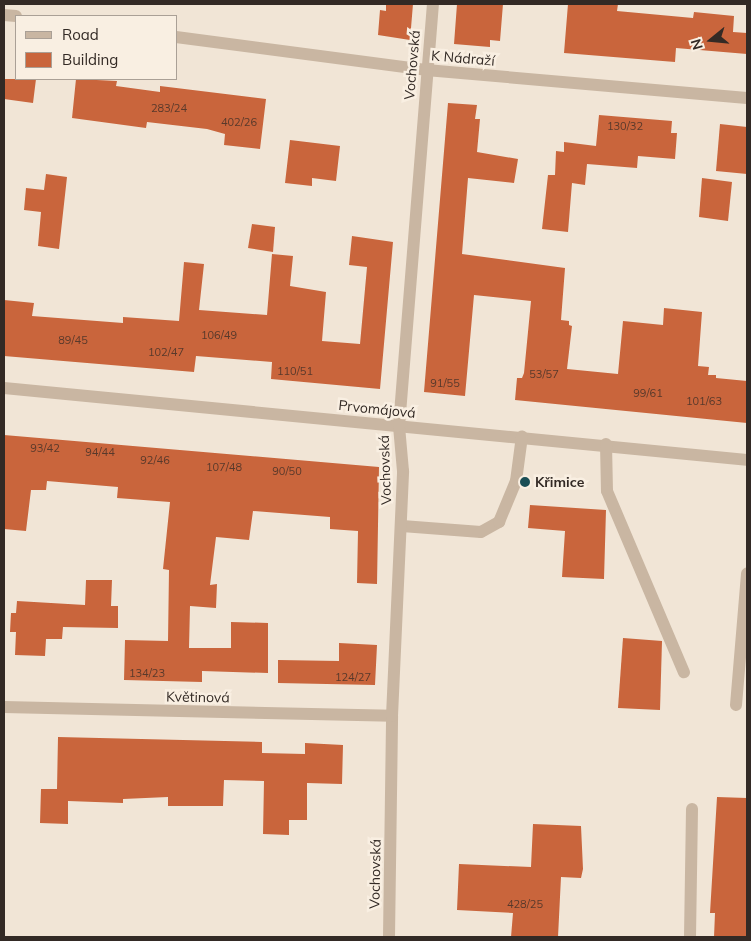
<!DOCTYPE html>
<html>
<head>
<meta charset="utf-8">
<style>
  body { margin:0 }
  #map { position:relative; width:751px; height:941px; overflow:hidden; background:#f1e5d6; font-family:Mulish,sans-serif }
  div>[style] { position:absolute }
  .building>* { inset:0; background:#c9653c }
  .minor>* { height:12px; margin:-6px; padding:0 6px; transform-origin:6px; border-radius:6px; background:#c9b6a2 }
  .dots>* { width:14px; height:14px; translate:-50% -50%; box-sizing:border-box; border:2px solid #f9efe2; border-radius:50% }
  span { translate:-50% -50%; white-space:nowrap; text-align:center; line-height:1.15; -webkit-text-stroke:5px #f9efe2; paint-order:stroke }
  .number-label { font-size:11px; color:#58392b }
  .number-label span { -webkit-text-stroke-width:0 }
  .street-label { font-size:14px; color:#332a25 }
  .poi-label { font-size:14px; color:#332a25; font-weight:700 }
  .left { translate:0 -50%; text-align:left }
  .frame { position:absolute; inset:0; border:5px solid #332a25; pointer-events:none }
  .legend { position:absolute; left:15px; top:15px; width:162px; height:65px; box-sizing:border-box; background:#f9efe2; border:1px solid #aaa096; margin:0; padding:6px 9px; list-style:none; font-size:15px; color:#332a25 }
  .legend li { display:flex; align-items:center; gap:10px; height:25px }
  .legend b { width:25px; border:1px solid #aaa096 }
  .north { position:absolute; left:686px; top:15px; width:50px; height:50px; -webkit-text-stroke:4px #f9efe2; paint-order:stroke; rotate:253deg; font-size:14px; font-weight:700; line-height:20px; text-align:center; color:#332a25 }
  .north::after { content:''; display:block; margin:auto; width:18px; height:22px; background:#332a25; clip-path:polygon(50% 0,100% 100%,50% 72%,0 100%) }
</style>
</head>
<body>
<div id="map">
  <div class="building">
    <i style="clip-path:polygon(386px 4px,413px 4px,410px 40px,378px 35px,380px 10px,386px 11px)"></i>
    <i style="clip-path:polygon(457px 4px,503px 4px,500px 41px,490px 40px,490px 47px,454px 44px)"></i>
    <i style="clip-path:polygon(568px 4px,618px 4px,617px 11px,693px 18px,694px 12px,734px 16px,733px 32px,747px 33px,747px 54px,676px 48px,675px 62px,564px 53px)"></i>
    <i style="clip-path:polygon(4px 79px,36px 79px,33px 103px,4px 99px)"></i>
    <i style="clip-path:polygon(76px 79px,117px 81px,116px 86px,160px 92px,160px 86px,266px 99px,260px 149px,224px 145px,225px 134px,207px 129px,147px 122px,146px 128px,72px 118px)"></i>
    <i style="clip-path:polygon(448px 103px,477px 105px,475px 119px,480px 119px,477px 152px,518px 159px,514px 183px,468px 178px,462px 254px,565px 268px,561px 320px,569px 321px,569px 325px,572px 326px,567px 369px,618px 374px,623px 321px,663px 325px,664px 308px,702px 312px,698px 366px,709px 367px,708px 375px,716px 375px,716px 378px,747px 381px,747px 423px,515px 400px,517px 378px,522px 378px,524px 373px,531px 301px,474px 295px,465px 396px,424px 392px)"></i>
    <i style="clip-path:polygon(599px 115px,672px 121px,671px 133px,677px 133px,675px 159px,638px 156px,637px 168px,587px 164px,585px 185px,572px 183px,568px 232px,542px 229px,548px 175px,555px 175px,556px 151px,564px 152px,564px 142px,596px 146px)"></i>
    <i style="clip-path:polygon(720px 124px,747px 127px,747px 174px,716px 171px)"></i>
    <i style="clip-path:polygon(290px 140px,340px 146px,336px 181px,312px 178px,312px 186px,285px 183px)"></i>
    <i style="clip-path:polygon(46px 174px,67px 177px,59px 249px,38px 246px,41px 212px,24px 210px,26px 188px,44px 190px)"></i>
    <i style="clip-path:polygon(702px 178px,732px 182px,728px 221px,699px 217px)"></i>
    <i style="clip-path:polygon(252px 224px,275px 227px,273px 252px,248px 248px)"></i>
    <i style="clip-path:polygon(352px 236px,393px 242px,380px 389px,271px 379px,272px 362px,196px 356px,194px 372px,4px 356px,4px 300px,34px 303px,32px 316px,123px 323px,123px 317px,179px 321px,184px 262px,204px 264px,199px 310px,267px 315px,272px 254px,293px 256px,290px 286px,326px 292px,322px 341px,360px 344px,367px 267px,349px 265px)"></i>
    <i style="clip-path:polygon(4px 435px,379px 467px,377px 584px,357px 583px,358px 531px,330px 529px,330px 517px,253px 511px,249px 540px,216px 537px,210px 585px,217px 584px,216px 608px,190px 606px,189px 648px,231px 648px,231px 622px,268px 623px,268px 673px,202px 671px,202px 682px,124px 680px,125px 640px,168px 641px,169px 570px,163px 569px,170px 502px,117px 498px,118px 487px,47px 481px,46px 490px,31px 490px,26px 531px,4px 529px)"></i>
    <i style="clip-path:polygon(530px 505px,606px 510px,604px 579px,562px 577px,565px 531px,528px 528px)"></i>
    <i style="clip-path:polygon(86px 580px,112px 580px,111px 606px,118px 606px,118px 628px,63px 627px,62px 639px,46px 639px,45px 656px,15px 655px,16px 632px,10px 632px,11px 613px,16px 613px,17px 601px,85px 605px)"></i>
    <i style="clip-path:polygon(623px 638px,662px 641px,660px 710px,618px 708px)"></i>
    <i style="clip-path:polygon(339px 643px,377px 645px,375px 685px,278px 683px,278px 660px,339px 661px)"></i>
    <i style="clip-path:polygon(58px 737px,262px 742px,262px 753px,305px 754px,305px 743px,343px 745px,342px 784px,307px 783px,307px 820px,289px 820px,289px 835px,263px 834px,264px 781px,224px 780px,223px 806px,168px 806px,168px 797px,123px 799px,123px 803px,68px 801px,68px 824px,40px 823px,41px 789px,57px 789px)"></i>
    <i style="clip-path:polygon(717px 797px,747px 798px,747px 937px,714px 937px,715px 913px,710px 913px)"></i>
    <i style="clip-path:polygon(533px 824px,581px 826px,583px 869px,581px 878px,561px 877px,558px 937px,511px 937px,513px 913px,457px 910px,459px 864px,531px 867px)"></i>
  </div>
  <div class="minor">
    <i style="left:4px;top:15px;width:12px;rotate:5deg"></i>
    <i style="left:176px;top:37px;width:252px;rotate:7.5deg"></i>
    <i style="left:426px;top:70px;width:322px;rotate:5deg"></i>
    <i style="left:4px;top:388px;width:746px;rotate:5.53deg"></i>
    <i style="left:606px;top:444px;width:47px;rotate:88.8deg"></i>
    <i style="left:607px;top:491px;width:197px;rotate:67deg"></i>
    <i style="left:402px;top:526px;width:79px;rotate:4.3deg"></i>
    <i style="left:481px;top:532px;width:21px;rotate:-29deg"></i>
    <i style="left:499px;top:522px;width:44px;rotate:-67.5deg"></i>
    <i style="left:516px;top:481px;width:45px;rotate:-82.4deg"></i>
    <i style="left:736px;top:705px;width:132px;rotate:-85.2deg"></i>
    <i style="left:4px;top:707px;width:388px;rotate:1.3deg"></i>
    <i style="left:389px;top:937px;width:221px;rotate:-89.2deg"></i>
    <i style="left:392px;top:716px;width:245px;rotate:-87.4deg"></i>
    <i style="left:403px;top:471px;width:45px;rotate:-95.1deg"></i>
    <i style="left:399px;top:426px;width:423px;rotate:-85.4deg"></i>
    <i style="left:690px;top:937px;width:128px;rotate:-89.1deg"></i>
  </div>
  <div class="dots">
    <i style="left:525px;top:482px;background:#1a4e55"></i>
  </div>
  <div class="number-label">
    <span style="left:169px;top:108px">283/24</span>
    <span style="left:239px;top:122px">402/26</span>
    <span style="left:625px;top:126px">130/32</span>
    <span style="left:219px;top:335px">106/49</span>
    <span style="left:73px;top:340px">89/45</span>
    <span style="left:166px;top:352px">102/47</span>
    <span style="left:295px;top:371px">110/51</span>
    <span style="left:544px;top:374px">53/57</span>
    <span style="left:445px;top:383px">91/55</span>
    <span style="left:648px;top:393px">99/61</span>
    <span style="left:704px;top:401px">101/63</span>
    <span style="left:45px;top:448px">93/42</span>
    <span style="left:100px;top:452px">94/44</span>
    <span style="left:155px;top:460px">92/46</span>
    <span style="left:224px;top:467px">107/48</span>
    <span style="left:287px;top:471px">90/50</span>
    <span style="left:147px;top:673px">134/23</span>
    <span style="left:353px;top:677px">124/27</span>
    <span style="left:525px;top:904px">428/25</span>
  </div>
  <div class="street-label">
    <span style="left:463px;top:58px;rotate:5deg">K Nádraží</span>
    <span style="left:412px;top:65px;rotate:-85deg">Vochovská</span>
    <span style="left:377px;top:409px;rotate:6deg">Prvomájová</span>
    <span style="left:385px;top:470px;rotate:-92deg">Vochovská</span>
    <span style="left:198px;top:697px;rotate:1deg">Květinová</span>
    <span style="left:375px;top:874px;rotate:-89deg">Vochovská</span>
  </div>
  <div class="poi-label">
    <span class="left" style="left:535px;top:482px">Křimice</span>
  </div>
  <div class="frame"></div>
  <ul class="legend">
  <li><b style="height:6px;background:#c9b6a2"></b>Road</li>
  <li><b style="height:14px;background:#c9653c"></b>Building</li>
  </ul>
  <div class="north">N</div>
</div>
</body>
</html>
